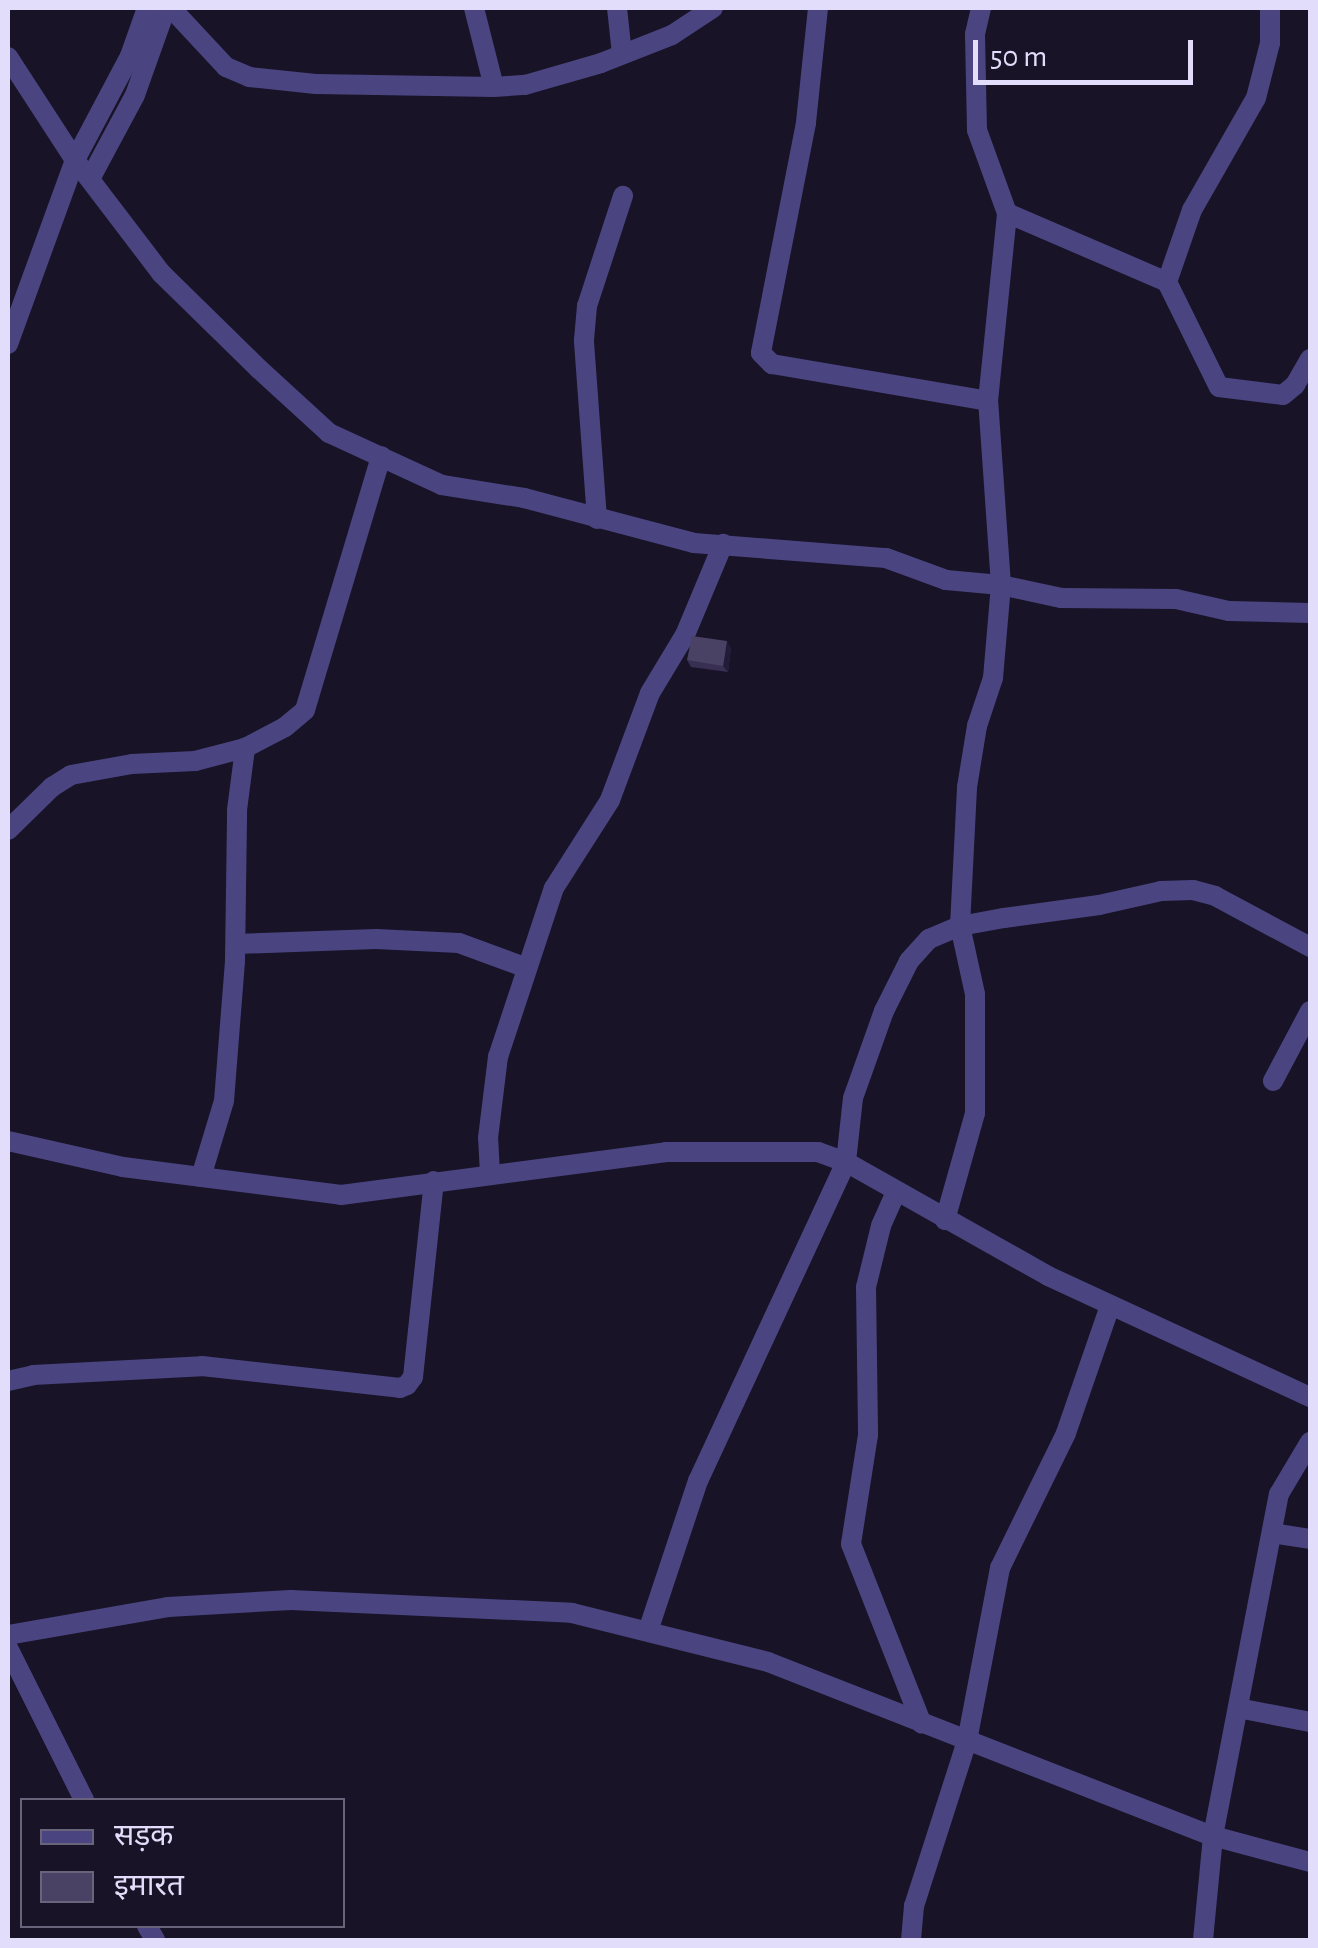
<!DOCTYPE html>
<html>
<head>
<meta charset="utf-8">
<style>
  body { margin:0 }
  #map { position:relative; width:1318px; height:1948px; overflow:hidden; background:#181327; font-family:"Alegreya Sans","Noto Sans Devanagari",sans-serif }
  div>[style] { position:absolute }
  .street>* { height:20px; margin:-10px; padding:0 10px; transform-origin:10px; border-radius:10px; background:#4a4580 }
  .wall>* { inset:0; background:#382f52 }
  .shaded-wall>* { inset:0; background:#231c39 }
  .building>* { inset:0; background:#4a4264 }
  span { translate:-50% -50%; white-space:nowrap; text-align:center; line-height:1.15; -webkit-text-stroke:10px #181327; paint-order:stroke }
  .frame { position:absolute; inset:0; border:10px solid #e2ddfb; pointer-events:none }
  .legend { position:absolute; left:20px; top:1798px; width:325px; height:130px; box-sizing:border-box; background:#181327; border:2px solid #69647c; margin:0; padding:12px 18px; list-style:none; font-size:30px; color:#e2ddfb }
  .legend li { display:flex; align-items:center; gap:20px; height:50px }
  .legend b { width:50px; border:2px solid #69647c }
  .scale { position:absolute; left:973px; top:40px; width:220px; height:45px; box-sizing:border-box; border:5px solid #e2ddfb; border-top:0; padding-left:12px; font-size:30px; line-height:35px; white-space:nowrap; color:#e2ddfb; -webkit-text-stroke:8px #181327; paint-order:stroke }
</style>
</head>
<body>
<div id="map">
  <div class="street">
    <i style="left:171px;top:8px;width:81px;rotate:47deg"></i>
    <i style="left:226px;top:67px;width:25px;rotate:23deg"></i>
    <i style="left:249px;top:77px;width:67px;rotate:6deg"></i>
    <i style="left:316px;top:84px;width:178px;rotate:1deg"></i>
    <i style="left:494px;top:87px;width:31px;rotate:-4deg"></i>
    <i style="left:525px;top:85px;width:79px;rotate:-16.1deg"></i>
    <i style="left:601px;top:63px;width:76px;rotate:-21.5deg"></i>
    <i style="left:672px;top:35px;width:49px;rotate:-33.4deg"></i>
    <i style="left:474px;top:8px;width:81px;rotate:75.8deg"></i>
    <i style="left:617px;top:8px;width:46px;rotate:83.8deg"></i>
    <i style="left:818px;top:8px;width:116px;rotate:96deg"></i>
    <i style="left:806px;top:123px;width:234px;rotate:101.1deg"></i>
    <i style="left:761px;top:353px;width:16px;rotate:45deg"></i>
    <i style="left:772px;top:364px;width:219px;rotate:9.7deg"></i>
    <i style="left:8px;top:57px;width:123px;rotate:57deg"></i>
    <i style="left:75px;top:160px;width:142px;rotate:52.7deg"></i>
    <i style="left:161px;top:273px;width:137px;rotate:44.4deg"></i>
    <i style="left:259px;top:369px;width:95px;rotate:42.4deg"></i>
    <i style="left:329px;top:433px;width:124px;rotate:24.7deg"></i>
    <i style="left:442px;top:485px;width:83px;rotate:9deg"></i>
    <i style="left:524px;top:498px;width:176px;rotate:14.8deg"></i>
    <i style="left:694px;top:543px;width:193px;rotate:4.5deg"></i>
    <i style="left:886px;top:558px;width:64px;rotate:20.1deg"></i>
    <i style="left:946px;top:580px;width:55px;rotate:5.2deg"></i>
    <i style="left:1001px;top:585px;width:61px;rotate:12.2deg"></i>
    <i style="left:1061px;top:598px;width:115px;rotate:0.5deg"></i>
    <i style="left:1176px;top:599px;width:54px;rotate:12.8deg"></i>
    <i style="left:1229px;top:611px;width:81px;rotate:1.4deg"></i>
    <i style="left:90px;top:179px;width:95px;rotate:-61.8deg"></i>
    <i style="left:135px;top:95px;width:92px;rotate:-70.4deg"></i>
    <i style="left:1007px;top:213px;width:174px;rotate:23.3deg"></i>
    <i style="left:1167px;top:282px;width:76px;rotate:-70.9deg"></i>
    <i style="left:1192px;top:210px;width:129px;rotate:-60.3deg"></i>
    <i style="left:1256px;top:98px;width:57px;rotate:-75.7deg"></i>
    <i style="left:1270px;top:43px;width:35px;rotate:-90deg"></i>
    <i style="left:1167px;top:282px;width:117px;rotate:63.7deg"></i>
    <i style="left:1219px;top:387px;width:64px;rotate:7.1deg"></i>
    <i style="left:1283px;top:395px;width:16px;rotate:-40deg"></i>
    <i style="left:1295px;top:385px;width:30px;rotate:-60deg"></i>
    <i style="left:8px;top:344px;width:196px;rotate:-70deg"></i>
    <i style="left:75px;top:160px;width:118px;rotate:-62.1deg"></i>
    <i style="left:130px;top:56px;width:51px;rotate:-70.5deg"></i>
    <i style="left:597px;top:519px;width:179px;rotate:-94.2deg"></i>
    <i style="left:584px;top:340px;width:34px;rotate:-85deg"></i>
    <i style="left:587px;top:306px;width:116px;rotate:-71.9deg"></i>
    <i style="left:8px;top:830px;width:62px;rotate:-44.3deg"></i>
    <i style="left:52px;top:787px;width:22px;rotate:-32deg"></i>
    <i style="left:71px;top:775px;width:62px;rotate:-10.2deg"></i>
    <i style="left:132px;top:764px;width:63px;rotate:-2.7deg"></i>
    <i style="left:195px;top:761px;width:52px;rotate:-14.6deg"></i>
    <i style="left:245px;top:748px;width:45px;rotate:-27.7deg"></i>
    <i style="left:285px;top:727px;width:26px;rotate:-40deg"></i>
    <i style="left:305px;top:710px;width:265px;rotate:-73.3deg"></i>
    <i style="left:236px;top:944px;width:140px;rotate:-2deg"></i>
    <i style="left:376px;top:939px;width:83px;rotate:2.8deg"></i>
    <i style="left:459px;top:943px;width:72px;rotate:20.2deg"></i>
    <i style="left:1273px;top:1081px;width:79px;rotate:-62.1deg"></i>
    <i style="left:8px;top:1141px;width:118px;rotate:12.7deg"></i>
    <i style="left:123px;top:1167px;width:220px;rotate:7.3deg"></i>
    <i style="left:341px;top:1195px;width:328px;rotate:-7.5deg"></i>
    <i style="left:666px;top:1152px;width:152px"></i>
    <i style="left:818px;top:1152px;width:30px;rotate:20deg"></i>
    <i style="left:846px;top:1162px;width:232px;rotate:29.4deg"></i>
    <i style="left:1048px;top:1276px;width:289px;rotate:24.8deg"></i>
    <i style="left:490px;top:1174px;width:36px;rotate:-93deg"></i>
    <i style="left:488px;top:1138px;width:82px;rotate:-83deg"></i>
    <i style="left:498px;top:1057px;width:178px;rotate:-71.7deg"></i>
    <i style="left:554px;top:888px;width:104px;rotate:-57.5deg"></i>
    <i style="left:610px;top:800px;width:114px;rotate:-69.5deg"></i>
    <i style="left:650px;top:693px;width:68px;rotate:-58.9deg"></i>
    <i style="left:685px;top:635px;width:99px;rotate:-67.3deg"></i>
    <i style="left:201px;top:1177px;width:79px;rotate:-73.2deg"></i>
    <i style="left:224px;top:1101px;width:140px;rotate:-85.5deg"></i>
    <i style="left:235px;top:961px;width:151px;rotate:-89.2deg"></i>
    <i style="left:237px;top:810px;width:63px;rotate:-82.6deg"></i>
    <i style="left:896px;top:1192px;width:37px;rotate:114deg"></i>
    <i style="left:881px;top:1226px;width:63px;rotate:103.8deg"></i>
    <i style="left:866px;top:1287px;width:148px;rotate:89.2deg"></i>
    <i style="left:868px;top:1435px;width:110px;rotate:98.9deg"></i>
    <i style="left:851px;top:1544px;width:193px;rotate:68.5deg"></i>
    <i style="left:945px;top:1220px;width:111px;rotate:-74.3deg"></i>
    <i style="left:975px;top:1113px;width:119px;rotate:-90deg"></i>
    <i style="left:975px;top:994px;width:70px;rotate:-102.4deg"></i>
    <i style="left:960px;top:926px;width:139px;rotate:-87.1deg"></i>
    <i style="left:967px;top:787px;width:62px;rotate:-80.7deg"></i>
    <i style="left:977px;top:726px;width:51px;rotate:-71.6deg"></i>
    <i style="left:993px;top:678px;width:93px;rotate:-85.1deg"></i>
    <i style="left:1001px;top:585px;width:184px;rotate:-94deg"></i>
    <i style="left:988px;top:401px;width:189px;rotate:-84.2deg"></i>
    <i style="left:1007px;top:213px;width:88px;rotate:-109.9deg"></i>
    <i style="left:977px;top:130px;width:96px;rotate:-91.2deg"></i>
    <i style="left:975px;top:34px;width:27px;rotate:-77deg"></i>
    <i style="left:8px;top:1381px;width:26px;rotate:-13deg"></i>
    <i style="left:33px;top:1375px;width:169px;rotate:-3deg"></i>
    <i style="left:202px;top:1366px;width:199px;rotate:6.3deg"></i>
    <i style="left:400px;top:1388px;width:8px;rotate:-23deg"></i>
    <i style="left:407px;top:1385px;width:10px;rotate:-53deg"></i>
    <i style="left:413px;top:1377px;width:197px;rotate:-83.9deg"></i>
    <i style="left:1272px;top:1533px;width:38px;rotate:9deg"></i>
    <i style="left:648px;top:1631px;width:158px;rotate:-71.6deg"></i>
    <i style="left:698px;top:1481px;width:352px;rotate:-65.1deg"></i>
    <i style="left:846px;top:1162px;width:64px;rotate:-83.8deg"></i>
    <i style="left:853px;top:1098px;width:92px;rotate:-70.4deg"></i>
    <i style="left:884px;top:1011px;width:56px;rotate:-63.4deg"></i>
    <i style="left:909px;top:961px;width:30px;rotate:-48deg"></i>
    <i style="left:929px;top:939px;width:34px;rotate:-23deg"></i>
    <i style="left:960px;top:926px;width:45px;rotate:-10.3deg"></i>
    <i style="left:1004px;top:918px;width:96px;rotate:-7.8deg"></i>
    <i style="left:1099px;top:905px;width:64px;rotate:-12.7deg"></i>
    <i style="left:1161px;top:891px;width:32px;rotate:-2deg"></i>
    <i style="left:1193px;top:890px;width:23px;rotate:15deg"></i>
    <i style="left:1215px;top:896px;width:108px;rotate:28.2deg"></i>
    <i style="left:8px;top:1635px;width:162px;rotate:-9.9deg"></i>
    <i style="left:168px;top:1607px;width:123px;rotate:-3.3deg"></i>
    <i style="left:291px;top:1600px;width:281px;rotate:2.6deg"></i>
    <i style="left:572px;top:1613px;width:202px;rotate:14deg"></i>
    <i style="left:768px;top:1662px;width:478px;rotate:21.4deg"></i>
    <i style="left:1213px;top:1836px;width:100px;rotate:15deg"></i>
    <i style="left:8px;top:1648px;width:170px;rotate:63.4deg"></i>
    <i style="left:1238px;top:1708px;width:73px;rotate:11deg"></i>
    <i style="left:147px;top:1926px;width:16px;rotate:60deg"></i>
    <i style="left:911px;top:1940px;width:34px;rotate:-85deg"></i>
    <i style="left:914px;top:1906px;width:173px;rotate:-72.2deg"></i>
    <i style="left:967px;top:1741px;width:176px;rotate:-79.2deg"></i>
    <i style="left:1000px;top:1568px;width:150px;rotate:-63.9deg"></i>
    <i style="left:1066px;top:1433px;width:134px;rotate:-70.9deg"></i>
    <i style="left:1203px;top:1940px;width:104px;rotate:-84.5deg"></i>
    <i style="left:1213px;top:1836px;width:348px;rotate:-79.1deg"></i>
    <i style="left:1279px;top:1494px;width:61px;rotate:-59.2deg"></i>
  </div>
  <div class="wall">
    <i style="clip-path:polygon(731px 648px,728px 672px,691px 667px,687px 660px)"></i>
  </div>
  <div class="shaded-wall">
    <i style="clip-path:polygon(727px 641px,731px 648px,728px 672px,723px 666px)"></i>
  </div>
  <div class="building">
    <i style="clip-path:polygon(692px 636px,727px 641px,723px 666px,687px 660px)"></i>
  </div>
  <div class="frame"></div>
  <ul class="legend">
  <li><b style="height:12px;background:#4a4580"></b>सड़क</li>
  <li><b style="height:28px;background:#4a4264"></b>इमारत</li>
  </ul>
  <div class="scale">50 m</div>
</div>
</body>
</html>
